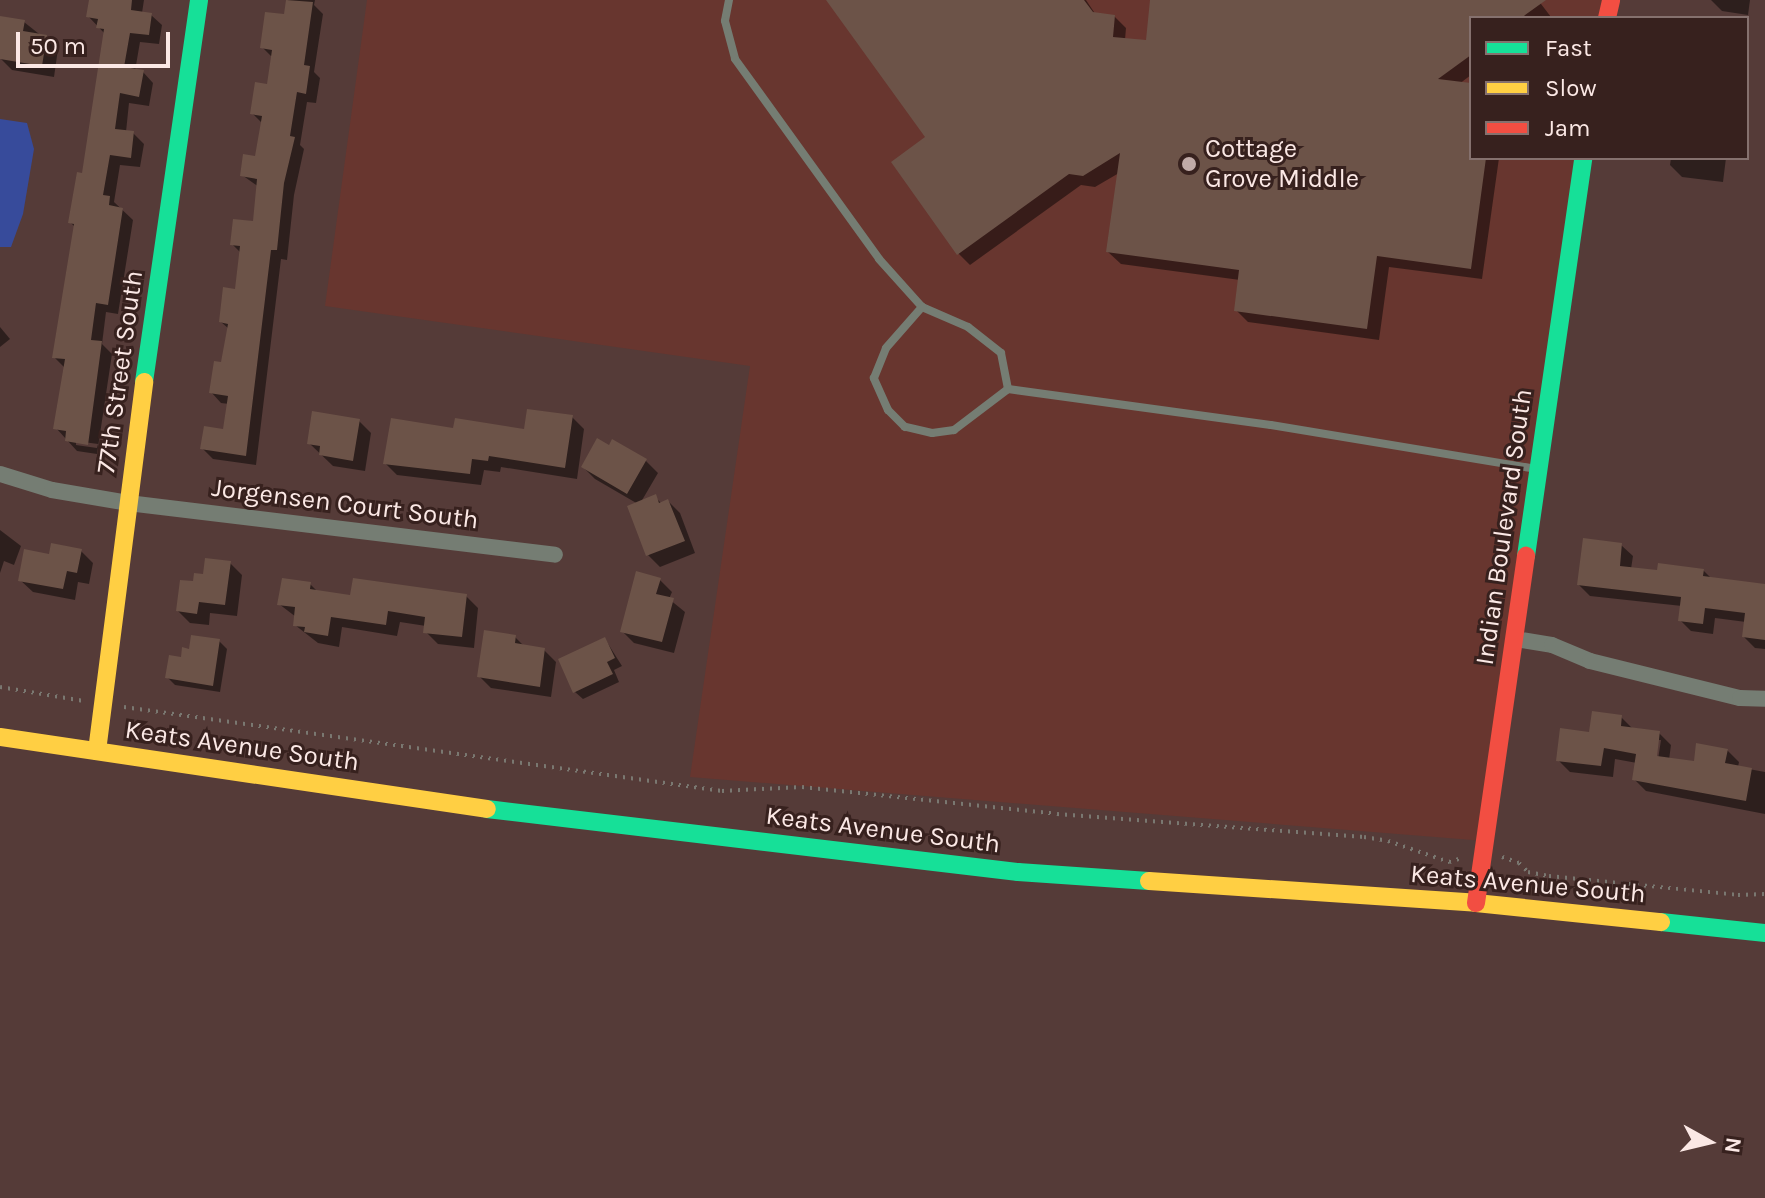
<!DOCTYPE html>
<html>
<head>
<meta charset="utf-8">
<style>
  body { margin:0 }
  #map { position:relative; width:1765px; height:1198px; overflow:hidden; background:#553b38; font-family:Karla,sans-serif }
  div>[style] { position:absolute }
  .built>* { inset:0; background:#68362f }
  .water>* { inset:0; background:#374b9b }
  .shadow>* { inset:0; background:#0007 }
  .building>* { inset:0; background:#6c5348 }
  .path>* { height:4px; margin-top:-2px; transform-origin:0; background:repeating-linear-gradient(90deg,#7a7871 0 2px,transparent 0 8px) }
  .lane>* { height:8px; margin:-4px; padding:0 4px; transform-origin:4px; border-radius:4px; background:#757d73 }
  .street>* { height:16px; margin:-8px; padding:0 8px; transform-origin:8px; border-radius:8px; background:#757d73 }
  .fast>* { height:18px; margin:-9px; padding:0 9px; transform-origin:9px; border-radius:9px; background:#16e098 }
  .slow>* { height:18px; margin:-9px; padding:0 9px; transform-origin:9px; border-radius:9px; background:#ffcf43 }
  .jam>* { height:18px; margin:-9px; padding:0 9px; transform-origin:9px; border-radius:9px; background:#f24e42 }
  .dots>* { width:22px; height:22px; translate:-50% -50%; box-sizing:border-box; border:4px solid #37211e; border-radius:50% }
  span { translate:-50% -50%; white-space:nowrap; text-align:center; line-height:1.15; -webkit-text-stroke:6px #37211e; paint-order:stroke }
  .poi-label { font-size:26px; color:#fbe8e5 }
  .left { translate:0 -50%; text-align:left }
  .street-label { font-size:26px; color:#fbe8e5 }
  .legend { position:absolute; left:1469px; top:16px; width:280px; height:144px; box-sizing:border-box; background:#37211e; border:2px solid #85716e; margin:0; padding:10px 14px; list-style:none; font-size:24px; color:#fbe8e5 }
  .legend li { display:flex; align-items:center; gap:16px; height:40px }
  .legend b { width:40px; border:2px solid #85716e }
  .north { position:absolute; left:1669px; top:1102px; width:80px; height:80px; -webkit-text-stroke:6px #37211e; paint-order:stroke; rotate:98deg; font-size:22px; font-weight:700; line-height:32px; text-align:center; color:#fbe8e5 }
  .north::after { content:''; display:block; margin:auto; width:28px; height:36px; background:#fbe8e5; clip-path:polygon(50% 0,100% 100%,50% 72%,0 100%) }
  .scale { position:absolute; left:16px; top:32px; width:154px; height:36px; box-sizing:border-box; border:4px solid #fbe8e5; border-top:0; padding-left:10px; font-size:24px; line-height:28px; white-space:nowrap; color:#fbe8e5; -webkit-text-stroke:6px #37211e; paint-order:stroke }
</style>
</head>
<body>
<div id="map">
  <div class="built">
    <i style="clip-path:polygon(367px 0,1611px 0,1607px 18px,1471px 18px,1471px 158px,1583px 158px,1485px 841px,690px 777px,750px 366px,325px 306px)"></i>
  </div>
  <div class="water">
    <i style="clip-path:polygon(0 119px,27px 123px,34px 149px,23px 214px,11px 247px,0 247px)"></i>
  </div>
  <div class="shadow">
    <i style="clip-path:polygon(evenodd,91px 0,144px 0,142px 13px,151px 15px,162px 25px,159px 44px,140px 42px,135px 71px,143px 72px,153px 83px,149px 106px,129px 103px,126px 132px,133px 133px,144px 144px,140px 167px,120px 165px,114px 202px,133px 220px,118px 314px,106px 312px,102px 344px,112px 354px,97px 454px,77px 451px,56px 428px,65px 368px,54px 357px,76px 228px,70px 222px,84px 175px,105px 34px,88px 16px,91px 0,76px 441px,98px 444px,97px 448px,76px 445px,76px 441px)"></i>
    <i style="clip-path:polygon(288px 0,315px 0,314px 5px,323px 14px,314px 72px,320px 78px,316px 103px,307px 102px,300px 145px,304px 149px,294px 195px,287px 260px,281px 259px,256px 465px,213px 459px,202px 448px,225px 431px,229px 404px,221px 403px,211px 392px,223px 364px,229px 329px,221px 322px,237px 291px,241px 253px,232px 244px,255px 224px,259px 187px,242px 175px,257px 158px,263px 124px,252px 113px,268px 86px,273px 58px,262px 47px,285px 17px)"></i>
    <i style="clip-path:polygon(829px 0,1086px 0,1096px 15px,1114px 16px,1126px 28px,1125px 40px,1148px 42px,1152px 0,1538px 0,1551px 17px,1471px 18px,1471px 75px,1459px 84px,1471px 85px,1471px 158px,1499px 158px,1482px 279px,1389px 267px,1379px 340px,1248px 322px,1236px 310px,1240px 280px,1121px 264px,1108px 252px,1119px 173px,1095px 187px,1081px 185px,970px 265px,958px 253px,927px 138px)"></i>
    <i style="clip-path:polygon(1711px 0,1750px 0,1748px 15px,1722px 11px)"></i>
    <i style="clip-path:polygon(0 18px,24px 22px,58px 49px,54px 77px,12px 70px,0 58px)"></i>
    <i style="clip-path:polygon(1671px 158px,1726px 158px,1723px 182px,1682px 177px,1670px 165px)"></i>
    <i style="clip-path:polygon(0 327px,10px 339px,0 347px)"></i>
    <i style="clip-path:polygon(572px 417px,584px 429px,577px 479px,501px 467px,500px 472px,484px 470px,481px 485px,397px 475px,385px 463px,455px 431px,526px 431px)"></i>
    <i style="clip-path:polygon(359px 421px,371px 433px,365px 471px,333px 466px,309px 443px)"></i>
    <i style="clip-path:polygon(613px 442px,646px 461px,658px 473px,641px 502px,655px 497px,662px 504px,668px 501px,680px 513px,695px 553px,660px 567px,648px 555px,638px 504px,595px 479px,583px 467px)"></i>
    <i style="clip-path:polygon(0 530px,21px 546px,14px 565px,4px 561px,0 573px)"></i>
    <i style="clip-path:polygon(1621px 545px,1633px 556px,1631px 569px,1659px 572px,1703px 570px,1712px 579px,1765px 586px,1765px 649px,1755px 648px,1744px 637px,1746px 622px,1715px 618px,1713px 634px,1691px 631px,1680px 620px,1682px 606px,1590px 596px,1579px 585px)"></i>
    <i style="clip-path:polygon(81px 551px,93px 563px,89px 584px,78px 582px,75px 600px,33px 592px,20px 580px,51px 556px)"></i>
    <i style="clip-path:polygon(230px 563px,242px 575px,237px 616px,210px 613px,209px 625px,190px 623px,178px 611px,205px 576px)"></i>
    <i style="clip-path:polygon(660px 580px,672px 592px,669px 599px,685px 612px,674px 653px,634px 643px,622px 631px)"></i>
    <i style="clip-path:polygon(310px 584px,318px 592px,352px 598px,466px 596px,478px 608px,474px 648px,438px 644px,426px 632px,426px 626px,400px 622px,397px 636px,342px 627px,339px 647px,318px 643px,295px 625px,296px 617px,279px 604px)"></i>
    <i style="clip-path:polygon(515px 637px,525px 647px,544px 650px,556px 662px,551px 697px,491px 688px,479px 676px)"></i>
    <i style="clip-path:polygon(605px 639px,622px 666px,614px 670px,619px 682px,583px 699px,575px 692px)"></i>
    <i style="clip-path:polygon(219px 641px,227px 649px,220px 692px,175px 685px,167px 677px,190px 651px)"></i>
    <i style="clip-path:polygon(evenodd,1621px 717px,1634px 730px,1659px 733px,1671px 745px,1669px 760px,1695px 763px,1727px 750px,1739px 762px,1738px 767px,1765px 772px,1765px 814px,1646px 791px,1634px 779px,1637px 763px,1615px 759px,1613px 777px,1570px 772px,1558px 760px,1591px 734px,1621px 717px,1657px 740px,1661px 740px,1657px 766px,1653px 765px,1657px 740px)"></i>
  </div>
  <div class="building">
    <i style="clip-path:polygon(89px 0,132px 0,131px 10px,152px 13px,149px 35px,130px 33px,124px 67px,144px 70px,139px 97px,120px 93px,115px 129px,134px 131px,131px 158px,110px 155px,103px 195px,110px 196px,109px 205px,123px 208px,108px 305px,96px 303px,91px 340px,102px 341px,88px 445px,65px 441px,66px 431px,53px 429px,65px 359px,52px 358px,74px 224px,68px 223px,77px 172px,82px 173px,104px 29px,96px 28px,98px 19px,86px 17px)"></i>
    <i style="clip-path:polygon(286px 0,313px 2px,304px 65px,310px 66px,306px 94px,297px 92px,290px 136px,295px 137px,284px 183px,277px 250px,271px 250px,246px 456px,200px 449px,204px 426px,223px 429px,228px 396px,209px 393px,214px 361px,221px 362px,228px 324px,219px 322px,223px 287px,235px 289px,240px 246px,230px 245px,233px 219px,253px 221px,257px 179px,240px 176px,243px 154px,255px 156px,262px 116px,250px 114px,255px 82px,267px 84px,272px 50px,260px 48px,265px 12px,284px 14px)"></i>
    <i style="clip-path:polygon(826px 0,1084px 0,1093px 12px,1115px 15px,1113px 37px,1146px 40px,1150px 0,1546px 0,1521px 18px,1471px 18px,1471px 55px,1438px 79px,1471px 83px,1471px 158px,1486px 158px,1471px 269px,1377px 256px,1367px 329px,1234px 311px,1239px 270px,1106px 252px,1120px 153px,1083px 176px,1069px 174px,957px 255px,891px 162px,925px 137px)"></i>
    <i style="clip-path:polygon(0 16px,25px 20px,23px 31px,47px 35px,42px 66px,0 59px)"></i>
    <i style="clip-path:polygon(527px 409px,573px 415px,565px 468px,489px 456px,488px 461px,472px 459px,470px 474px,383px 464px,391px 418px,453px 428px,455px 418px,524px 429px)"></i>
    <i style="clip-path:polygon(312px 411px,360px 419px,353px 461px,319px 455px,320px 446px,307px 444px)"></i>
    <i style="clip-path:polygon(597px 438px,609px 445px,612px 439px,647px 459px,627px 494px,581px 467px)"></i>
    <i style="clip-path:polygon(656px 494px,659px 503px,668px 499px,685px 541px,646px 556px,627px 506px)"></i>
    <i style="clip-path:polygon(1583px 538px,1622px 543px,1620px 566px,1657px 570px,1658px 563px,1704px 569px,1703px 576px,1765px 584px,1765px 640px,1742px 637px,1745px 613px,1705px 608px,1703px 624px,1678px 621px,1681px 597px,1577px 585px)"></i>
    <i style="clip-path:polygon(51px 543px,82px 549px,77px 573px,67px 571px,63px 589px,18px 581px,24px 549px,49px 554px)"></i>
    <i style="clip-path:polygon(205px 558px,231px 561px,225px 605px,199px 602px,197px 614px,176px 611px,180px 580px,193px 581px,194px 573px,203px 574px)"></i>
    <i style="clip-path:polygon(636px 571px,661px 578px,656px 594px,674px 598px,662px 642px,620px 632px)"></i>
    <i style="clip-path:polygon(282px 578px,311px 582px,310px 589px,350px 595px,353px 578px,467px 594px,462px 637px,423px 633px,425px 617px,388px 611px,386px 625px,331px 617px,328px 636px,304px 632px,305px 627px,293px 626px,295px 607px,277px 605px)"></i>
    <i style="clip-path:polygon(484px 630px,516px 635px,515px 643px,545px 648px,540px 687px,477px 677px)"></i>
    <i style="clip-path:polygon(191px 635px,220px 639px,213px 686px,165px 678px,169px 655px,181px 657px,182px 647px,189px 649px)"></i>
    <i style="clip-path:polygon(605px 637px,615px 658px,607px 662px,613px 674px,573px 693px,558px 659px)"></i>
    <i style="clip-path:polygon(1592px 711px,1622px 715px,1621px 726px,1660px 731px,1657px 756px,1694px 761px,1696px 743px,1728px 749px,1725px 763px,1752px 768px,1746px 801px,1632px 780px,1636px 754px,1604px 748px,1601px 766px,1556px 761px,1560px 728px,1589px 732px)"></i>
  </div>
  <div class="path">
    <i style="left:0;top:687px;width:85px;rotate:9.5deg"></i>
    <i style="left:124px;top:707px;width:604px;rotate:8deg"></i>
    <i style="left:722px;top:791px;width:80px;rotate:-2.9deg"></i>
    <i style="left:802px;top:787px;width:256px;rotate:6deg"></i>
    <i style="left:1057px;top:814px;width:308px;rotate:4.3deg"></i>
    <i style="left:1364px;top:837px;width:24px;rotate:9deg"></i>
    <i style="left:1388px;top:841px;width:65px;rotate:19deg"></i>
    <i style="left:1449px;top:862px;width:14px;rotate:-17deg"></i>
    <i style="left:1502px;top:857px;width:18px;rotate:19deg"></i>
    <i style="left:1519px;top:863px;width:13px;rotate:45deg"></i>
    <i style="left:1528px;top:872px;width:21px;rotate:11deg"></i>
    <i style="left:1549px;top:876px;width:190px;rotate:5.7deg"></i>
    <i style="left:1738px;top:895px;width:27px;rotate:-2deg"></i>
  </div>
  <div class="lane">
    <i style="left:729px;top:0;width:21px;rotate:101deg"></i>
    <i style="left:725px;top:21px;width:39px;rotate:75deg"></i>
    <i style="left:735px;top:59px;width:246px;rotate:54.2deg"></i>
    <i style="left:879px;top:259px;width:64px;rotate:48.1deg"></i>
    <i style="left:922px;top:307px;width:50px;rotate:23.5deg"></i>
    <i style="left:968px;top:327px;width:42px;rotate:38.2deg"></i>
    <i style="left:1001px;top:353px;width:37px;rotate:79deg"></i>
    <i style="left:1008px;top:389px;width:68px;rotate:142.8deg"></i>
    <i style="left:954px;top:430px;width:22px;rotate:172deg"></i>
    <i style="left:932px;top:433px;width:28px;rotate:-167deg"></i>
    <i style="left:905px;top:427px;width:24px;rotate:-135deg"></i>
    <i style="left:888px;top:410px;width:35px;rotate:-114deg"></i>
    <i style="left:874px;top:378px;width:32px;rotate:-68deg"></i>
    <i style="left:886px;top:348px;width:55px;rotate:-48.7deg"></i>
    <i style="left:1008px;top:389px;width:265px;rotate:7.8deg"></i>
    <i style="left:1271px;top:425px;width:270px;rotate:9.4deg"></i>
  </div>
  <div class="street">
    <i style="left:0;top:474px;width:54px;rotate:17.1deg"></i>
    <i style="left:52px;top:490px;width:77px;rotate:9.7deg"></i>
    <i style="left:128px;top:503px;width:430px;rotate:6.9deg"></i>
    <i style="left:1515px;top:639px;width:37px;rotate:9deg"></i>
    <i style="left:1552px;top:645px;width:41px;rotate:22.8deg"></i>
    <i style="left:1590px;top:661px;width:154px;rotate:13.9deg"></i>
    <i style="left:1740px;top:698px;width:25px;rotate:2deg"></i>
  </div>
  <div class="fast">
    <i style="left:144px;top:382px;width:386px;rotate:-81.8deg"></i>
    <i style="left:1526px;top:556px;width:402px;rotate:-81.8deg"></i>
    <i style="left:487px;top:809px;width:535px;rotate:6.77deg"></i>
    <i style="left:1018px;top:872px;width:131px;rotate:3.9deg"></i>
    <i style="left:1661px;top:922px;width:105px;rotate:6deg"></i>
  </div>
  <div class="slow">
    <i style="left:0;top:737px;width:492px;rotate:8.4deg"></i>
    <i style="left:97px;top:751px;width:372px;rotate:-82.7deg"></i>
    <i style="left:1149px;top:881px;width:328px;rotate:3.8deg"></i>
    <i style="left:1476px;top:903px;width:186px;rotate:5.9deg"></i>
  </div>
  <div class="jam">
    <i style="left:1607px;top:18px;width:18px;rotate:-77deg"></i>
    <i style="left:1476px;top:903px;width:351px;rotate:-81.8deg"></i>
  </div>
  <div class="dots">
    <i style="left:1189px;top:164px;background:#c1aba8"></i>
  </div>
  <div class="poi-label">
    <span class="left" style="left:1205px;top:164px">Cottage<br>Grove Middle</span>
  </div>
  <div class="street-label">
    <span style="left:120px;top:372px;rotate:-82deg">77th Street South</span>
    <span style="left:345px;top:504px;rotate:7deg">Jorgensen Court South</span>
    <span style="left:1504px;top:527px;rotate:-82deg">Indian Boulevard South</span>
    <span style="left:242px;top:746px;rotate:8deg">Keats Avenue South</span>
    <span style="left:883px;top:830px;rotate:7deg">Keats Avenue South</span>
    <span style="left:1528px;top:884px;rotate:5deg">Keats Avenue South</span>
  </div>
  <ul class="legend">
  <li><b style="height:10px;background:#16e098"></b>Fast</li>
  <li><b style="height:10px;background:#ffcf43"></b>Slow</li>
  <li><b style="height:10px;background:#f24e42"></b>Jam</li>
  </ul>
  <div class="north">N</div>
  <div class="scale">50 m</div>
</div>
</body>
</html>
